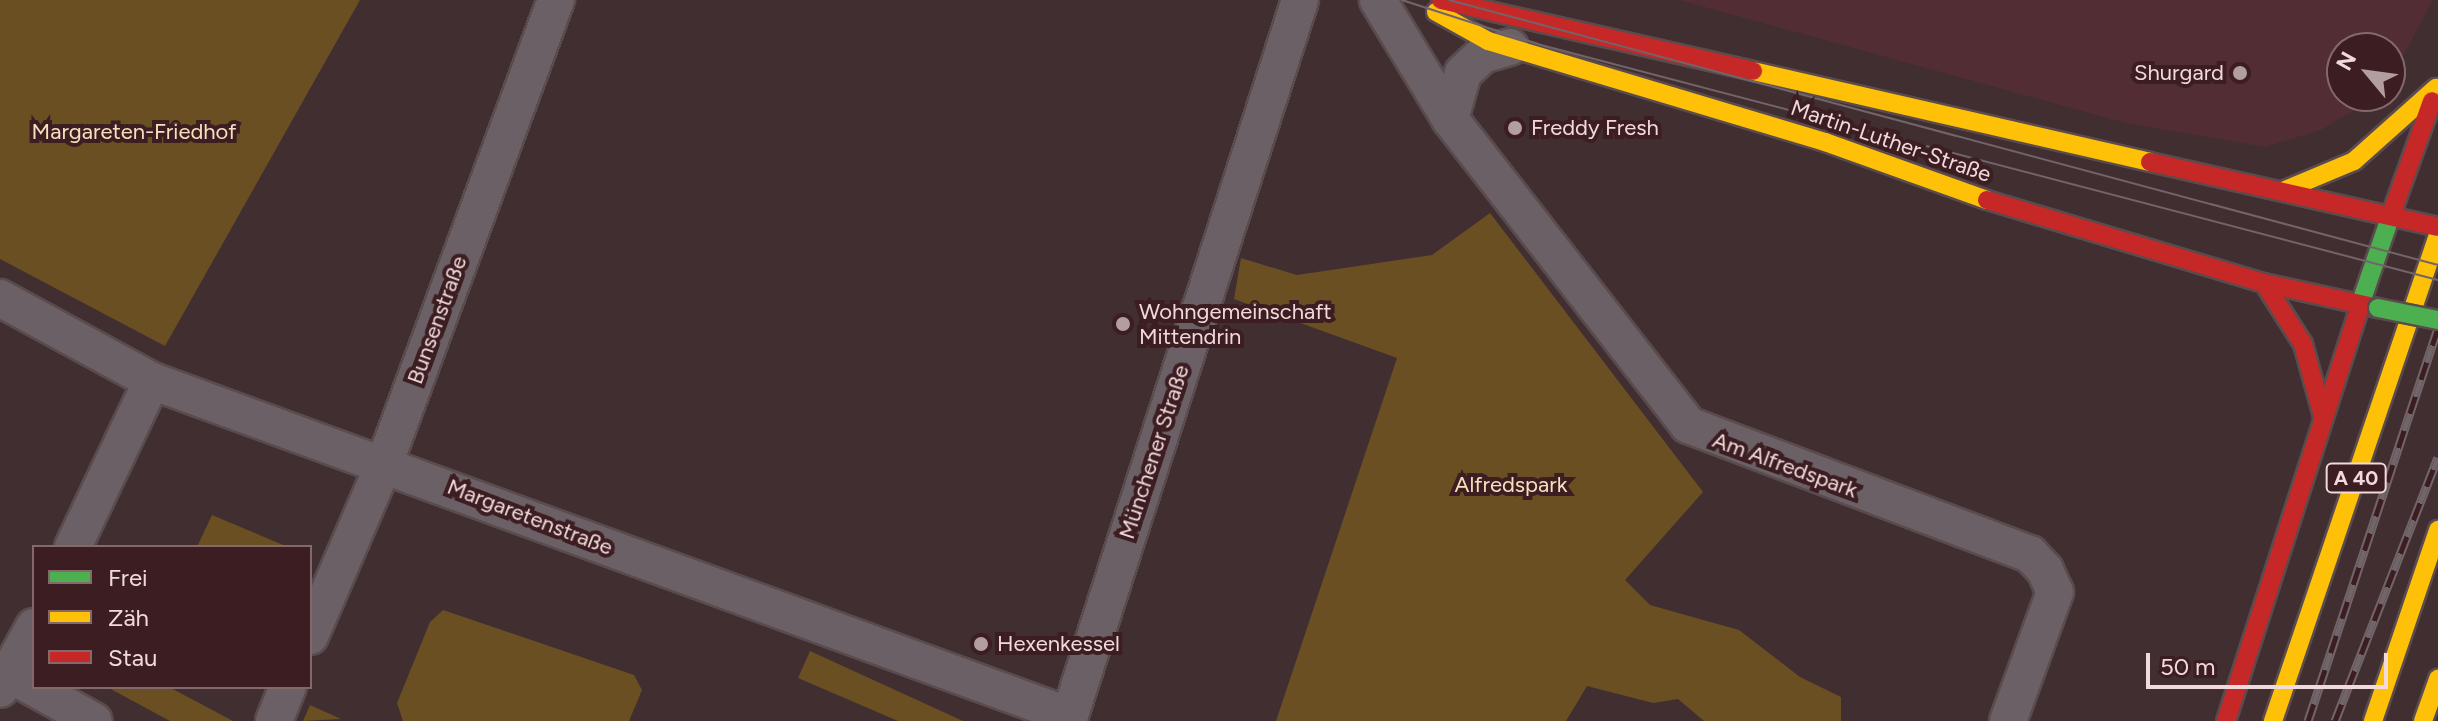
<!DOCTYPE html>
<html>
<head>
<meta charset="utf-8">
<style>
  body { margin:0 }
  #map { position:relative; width:2438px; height:721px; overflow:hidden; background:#402e31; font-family:Figtree,sans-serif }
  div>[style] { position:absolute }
  .built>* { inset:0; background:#522d33 }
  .green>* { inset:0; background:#6a4f23 }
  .roads { filter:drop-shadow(2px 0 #5a4b4d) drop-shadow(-2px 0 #5a4b4d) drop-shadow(0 2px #5a4b4d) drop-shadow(0 -2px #5a4b4d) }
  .street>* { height:36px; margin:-18px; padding:0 18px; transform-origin:18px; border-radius:18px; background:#6a6066 }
  .fast>* { height:18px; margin:-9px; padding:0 9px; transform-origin:9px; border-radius:9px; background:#4caf50 }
  .slow>* { height:18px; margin:-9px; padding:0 9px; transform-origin:9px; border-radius:9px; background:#ffc107 }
  .jam>* { height:18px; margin:-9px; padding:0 9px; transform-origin:9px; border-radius:9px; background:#c62828 }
  .tram>* { height:2px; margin:-1px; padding:0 1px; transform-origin:1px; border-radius:1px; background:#716569 }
  .rail>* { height:9px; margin-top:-4.5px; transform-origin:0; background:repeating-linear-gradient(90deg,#3c1d21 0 18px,#716569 0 36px); box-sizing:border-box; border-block:2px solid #716569 }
  .bridges { filter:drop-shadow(2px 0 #5a4b4d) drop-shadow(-2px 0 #5a4b4d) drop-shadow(0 2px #5a4b4d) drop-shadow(0 -2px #5a4b4d) }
  .fast-bridge>* { height:18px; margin:-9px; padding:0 9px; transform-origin:9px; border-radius:9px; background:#4caf50 }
  .dots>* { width:22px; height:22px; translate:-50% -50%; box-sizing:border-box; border:4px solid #3c1d21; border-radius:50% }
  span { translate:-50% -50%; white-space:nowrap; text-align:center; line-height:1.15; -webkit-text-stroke:8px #3c1d21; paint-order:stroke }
  .shield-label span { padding:2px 6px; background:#3c1d21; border:2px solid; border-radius:6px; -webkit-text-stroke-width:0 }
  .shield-label { font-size:20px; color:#f0dadb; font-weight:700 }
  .poi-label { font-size:22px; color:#f0dadb }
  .right { translate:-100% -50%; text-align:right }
  .left { translate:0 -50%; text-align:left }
  .park-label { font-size:22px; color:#f6e1bd }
  .street-label { font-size:22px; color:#f0dadb }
  .legend { position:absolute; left:32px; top:545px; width:280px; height:144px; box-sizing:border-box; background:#3c1d21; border:2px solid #84696b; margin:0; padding:10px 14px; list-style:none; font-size:24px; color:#f0dadb }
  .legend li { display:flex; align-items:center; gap:16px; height:40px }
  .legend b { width:40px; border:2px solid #84696b }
  .north { position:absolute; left:2326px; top:32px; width:80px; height:80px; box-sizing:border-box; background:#3c1d21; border:2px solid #84696b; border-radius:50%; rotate:299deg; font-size:22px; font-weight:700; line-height:32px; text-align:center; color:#f0dadb }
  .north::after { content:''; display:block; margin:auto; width:28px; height:36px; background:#b29ea0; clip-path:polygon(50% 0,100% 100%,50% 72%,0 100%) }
  .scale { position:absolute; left:2146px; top:653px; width:242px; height:36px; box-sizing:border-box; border:4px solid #f0dadb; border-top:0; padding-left:10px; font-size:24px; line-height:28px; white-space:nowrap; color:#f0dadb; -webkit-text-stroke:6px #3c1d21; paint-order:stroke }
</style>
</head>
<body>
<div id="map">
  <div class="built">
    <i style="clip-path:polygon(1679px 0,2433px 0,2390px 80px,2390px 48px,2342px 48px,2342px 96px,2378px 96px,2321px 130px,2265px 147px,2126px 123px)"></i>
  </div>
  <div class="green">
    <i style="clip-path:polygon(0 0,360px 0,165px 346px,0 259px)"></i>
    <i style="clip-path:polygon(1490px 213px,1703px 492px,1625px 580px,1650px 605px,1739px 630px,1800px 677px,1841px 697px,1841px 721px,1704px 721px,1678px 699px,1653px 703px,1587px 686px,1566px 721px,1276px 721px,1397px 358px,1234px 299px,1241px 258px,1297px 275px,1432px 255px)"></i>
    <i style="clip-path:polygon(212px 515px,288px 547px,197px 547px)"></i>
    <i style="clip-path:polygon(443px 610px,634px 675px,642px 690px,629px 721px,403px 721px,397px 703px,430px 622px)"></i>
    <i style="clip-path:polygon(810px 651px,963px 721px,898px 721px,798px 678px)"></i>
    <i style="clip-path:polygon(107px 687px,169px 687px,233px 721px,170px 721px)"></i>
    <i style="clip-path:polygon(310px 705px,341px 719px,303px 721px)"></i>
  </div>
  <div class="roads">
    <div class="street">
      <i style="left:1378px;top:0;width:139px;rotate:58.8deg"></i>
      <i style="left:1450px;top:119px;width:388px;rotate:52.1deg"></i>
      <i style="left:1688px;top:425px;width:366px;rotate:20.7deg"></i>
      <i style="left:2030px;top:554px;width:22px;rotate:47deg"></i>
      <i style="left:2045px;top:570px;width:24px;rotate:66deg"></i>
      <i style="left:2055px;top:592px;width:137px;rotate:110deg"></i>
      <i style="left:1450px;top:119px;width:48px;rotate:-74.2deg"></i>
      <i style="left:1463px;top:73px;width:26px;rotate:-43deg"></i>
      <i style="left:1482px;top:55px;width:29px;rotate:-16deg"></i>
      <i style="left:0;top:298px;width:173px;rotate:28.6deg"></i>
      <i style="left:152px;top:381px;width:977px;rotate:20.05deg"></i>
      <i style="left:73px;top:547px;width:184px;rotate:-64.6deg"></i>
      <i style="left:310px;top:636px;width:189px;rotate:-66.7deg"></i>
      <i style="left:385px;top:462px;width:493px;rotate:-69.7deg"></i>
      <i style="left:0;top:669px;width:107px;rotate:29deg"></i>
      <i style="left:0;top:689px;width:71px;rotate:-61.3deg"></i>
      <i style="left:274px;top:721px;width:37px;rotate:-68deg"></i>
      <i style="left:1068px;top:721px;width:757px;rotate:-72.16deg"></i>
    </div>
    <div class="fast">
      <i style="left:2360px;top:305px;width:95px;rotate:-71deg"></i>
    </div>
    <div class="slow">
      <i style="left:1436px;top:12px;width:60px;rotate:29.1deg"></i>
      <i style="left:1488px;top:41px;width:352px;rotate:16.7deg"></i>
      <i style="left:1825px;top:142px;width:172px;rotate:19.7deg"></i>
      <i style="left:1753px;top:71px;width:407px;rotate:12.9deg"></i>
      <i style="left:2285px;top:190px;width:75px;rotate:-22.8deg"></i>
      <i style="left:2354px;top:161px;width:110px;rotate:-41.7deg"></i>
      <i style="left:2273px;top:721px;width:513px;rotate:-71.25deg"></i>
      <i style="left:2373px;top:721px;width:202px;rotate:-71.2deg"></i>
      <i style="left:2423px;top:721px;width:45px;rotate:-70.3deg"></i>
    </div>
    <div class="jam">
      <i style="left:1441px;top:0;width:320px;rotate:12.8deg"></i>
      <i style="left:2150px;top:162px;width:295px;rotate:12.7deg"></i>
      <i style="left:1987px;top:200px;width:289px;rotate:16.7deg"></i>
      <i style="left:2264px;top:283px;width:117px;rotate:12.4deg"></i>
      <i style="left:2391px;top:215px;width:121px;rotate:-70.2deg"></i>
      <i style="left:2264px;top:283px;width:72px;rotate:57.4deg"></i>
      <i style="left:2303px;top:344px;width:75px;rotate:74.5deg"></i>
      <i style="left:2226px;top:721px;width:437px;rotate:-72.1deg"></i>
    </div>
  </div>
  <div class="tram">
    <i style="left:1402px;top:0;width:146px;rotate:17.9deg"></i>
    <i style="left:1541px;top:45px;width:927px;rotate:14.68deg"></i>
    <i style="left:1449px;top:0;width:1024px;rotate:15deg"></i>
  </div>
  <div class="rail">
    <i style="left:2308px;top:721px;width:414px;rotate:-71.7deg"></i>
    <i style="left:2335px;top:721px;width:283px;rotate:-68.7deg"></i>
  </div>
  <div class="bridges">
    <div class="fast-bridge">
      <i style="left:2378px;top:308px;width:61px;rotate:11.3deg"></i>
    </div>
  </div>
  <div class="dots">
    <i style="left:2240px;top:73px;background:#b29ea0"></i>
    <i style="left:1515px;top:128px;background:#b29ea0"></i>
    <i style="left:1123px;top:324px;background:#b29ea0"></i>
    <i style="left:981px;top:644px;background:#b29ea0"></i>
  </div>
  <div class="shield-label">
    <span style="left:2356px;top:478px">A 40</span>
  </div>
  <div class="poi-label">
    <span class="right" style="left:2224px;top:73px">Shurgard</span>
    <span class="left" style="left:1531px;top:128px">Freddy Fresh</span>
    <span class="left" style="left:1139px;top:324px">Wohngemeinschaft<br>Mittendrin</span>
    <span class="left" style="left:997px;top:644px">Hexenkessel</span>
  </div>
  <div class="park-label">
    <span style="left:134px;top:132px">Margareten-Friedhof</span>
    <span style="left:1511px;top:485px">Alfredspark</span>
  </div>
  <div class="street-label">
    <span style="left:1891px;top:141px;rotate:19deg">Martin-Luther-Straße</span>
    <span style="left:437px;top:320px;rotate:-70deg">Bunsenstraße</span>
    <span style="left:1154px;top:452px;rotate:-72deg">Münchener Straße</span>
    <span style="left:1785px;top:465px;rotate:20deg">Am Alfredspark</span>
    <span style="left:530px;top:517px;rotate:21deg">Margaretenstraße</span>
  </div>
  <ul class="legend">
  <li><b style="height:10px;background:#4caf50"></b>Frei</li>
  <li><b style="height:10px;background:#ffc107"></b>Zäh</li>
  <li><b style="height:10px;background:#c62828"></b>Stau</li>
  </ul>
  <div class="north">N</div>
  <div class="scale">50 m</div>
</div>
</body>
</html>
